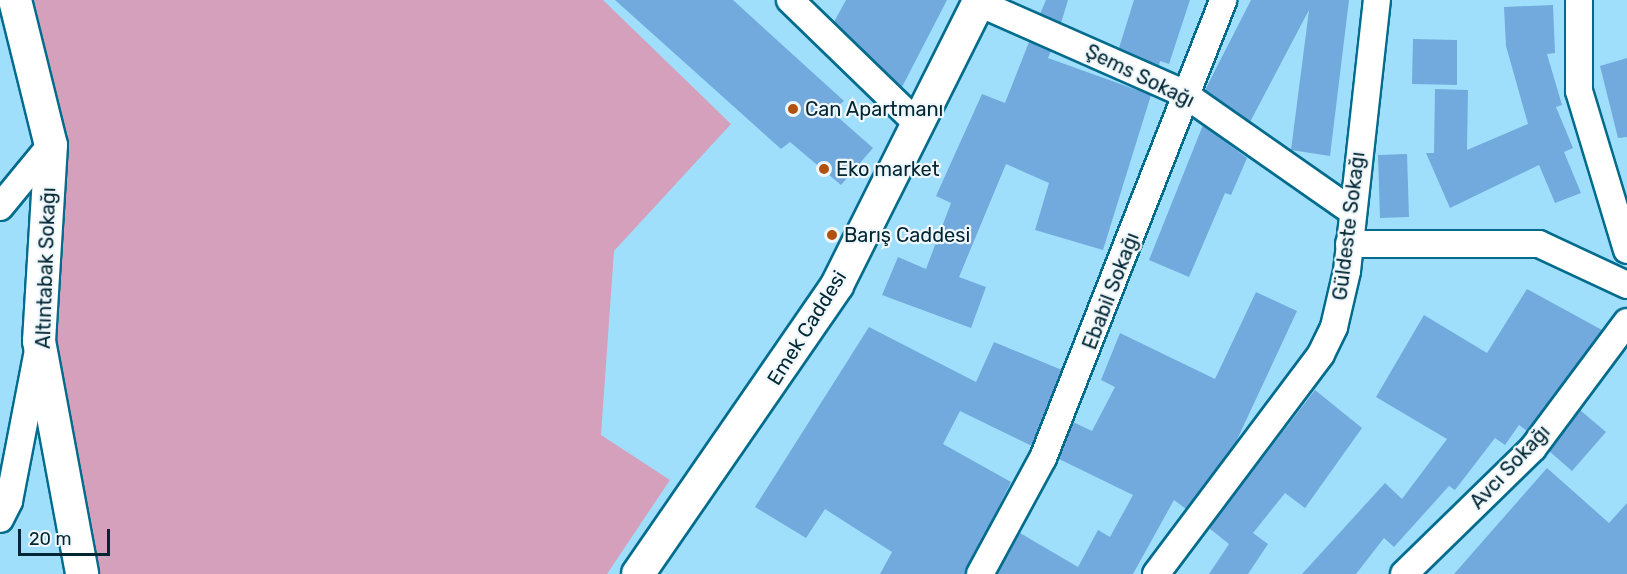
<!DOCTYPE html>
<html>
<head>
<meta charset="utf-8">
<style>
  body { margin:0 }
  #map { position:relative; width:1627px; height:574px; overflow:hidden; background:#9fdffc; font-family:Rubik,sans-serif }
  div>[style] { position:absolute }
  .green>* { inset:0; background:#d5a0bb }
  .building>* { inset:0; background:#72aadd }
  .roads { filter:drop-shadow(2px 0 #036c8d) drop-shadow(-2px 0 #036c8d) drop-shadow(0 2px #036c8d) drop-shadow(0 -2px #036c8d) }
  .minor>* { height:26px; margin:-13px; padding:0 13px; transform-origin:13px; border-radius:13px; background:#fff }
  .tertiary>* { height:32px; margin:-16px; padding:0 16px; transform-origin:16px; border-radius:16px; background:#fff }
  .dots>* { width:16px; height:16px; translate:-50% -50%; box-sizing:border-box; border:3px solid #eff7fb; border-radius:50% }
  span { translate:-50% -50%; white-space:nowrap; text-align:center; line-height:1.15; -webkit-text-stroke:4.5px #eff7fb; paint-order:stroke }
  .street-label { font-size:20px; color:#002533 }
  .poi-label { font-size:20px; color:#002533 }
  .left { translate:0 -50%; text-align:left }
  .scale { position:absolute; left:18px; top:529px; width:92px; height:27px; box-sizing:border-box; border:3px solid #002533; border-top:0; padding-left:8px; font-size:18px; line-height:21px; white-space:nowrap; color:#002533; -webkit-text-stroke:4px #eff7fb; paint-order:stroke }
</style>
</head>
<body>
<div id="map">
  <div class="green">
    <i style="clip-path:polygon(34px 0,603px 0,731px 124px,614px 251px,601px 435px,670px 480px,607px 574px,99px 574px,56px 338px,65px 132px)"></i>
  </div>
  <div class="building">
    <i style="clip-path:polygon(615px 0,733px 0,844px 101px,831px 111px,873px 148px,841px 185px,790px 142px,781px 149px)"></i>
    <i style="clip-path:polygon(846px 0,947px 0,902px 87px,834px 22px)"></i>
    <i style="clip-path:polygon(1046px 0,1068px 0,1061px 23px,1040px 14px)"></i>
    <i style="clip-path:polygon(1134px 0,1190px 0,1169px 64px,1160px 61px,1159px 66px,1119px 48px)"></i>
    <i style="clip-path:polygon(1251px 0,1349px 0,1330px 156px,1291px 150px,1309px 10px,1250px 122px,1205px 90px)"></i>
    <i style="clip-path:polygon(1553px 5px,1555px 53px,1547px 54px,1562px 105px,1556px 107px,1573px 148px,1564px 152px,1581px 193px,1555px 203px,1539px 165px,1450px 208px,1426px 153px,1434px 153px,1435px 89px,1468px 90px,1467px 150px,1528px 124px,1506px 46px,1504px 7px)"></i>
    <i style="clip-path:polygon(1413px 39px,1457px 40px,1457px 85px,1412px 84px)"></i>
    <i style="clip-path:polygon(1029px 42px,1051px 51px,1048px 58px,1151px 95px,1103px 250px,1035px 230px,1049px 183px,1006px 164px,959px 277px,986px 287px,971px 328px,882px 295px,898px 257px,926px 269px,951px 203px,936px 196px,982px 94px,1005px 103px)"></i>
    <i style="clip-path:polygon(1627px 58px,1627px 137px,1618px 138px,1600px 66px)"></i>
    <i style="clip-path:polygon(1203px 125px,1247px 158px,1231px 195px,1225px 193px,1189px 277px,1149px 260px)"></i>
    <i style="clip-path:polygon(1407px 154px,1409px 217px,1380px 218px,1378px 155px)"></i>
    <i style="clip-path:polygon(1527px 289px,1602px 330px,1527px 431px,1519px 425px,1505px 445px,1495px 438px,1455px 490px,1449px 486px,1394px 547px,1384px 538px,1356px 574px,1302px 574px,1385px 483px,1402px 499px,1447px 439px,1376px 397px,1424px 315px,1487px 353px)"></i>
    <i style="clip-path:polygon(1256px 292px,1297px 311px,1235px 444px,1186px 509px,1174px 500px,1133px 574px,997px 574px,1020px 533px,1078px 567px,1098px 530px,1110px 537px,1133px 495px,1059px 459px,1073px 422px,1092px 431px,1115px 387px,1101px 380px,1120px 333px,1215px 379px)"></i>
    <i style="clip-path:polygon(869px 327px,976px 382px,994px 342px,1062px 370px,1032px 446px,960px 411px,943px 444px,1011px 482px,965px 574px,880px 574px,892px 552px,825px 509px,806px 538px,755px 507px)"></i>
    <i style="clip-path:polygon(1315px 390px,1362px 428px,1305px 508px,1285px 493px,1253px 533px,1268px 544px,1248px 574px,1209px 574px,1229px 544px,1209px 528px)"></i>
    <i style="clip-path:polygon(1580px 410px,1606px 432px,1572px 471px,1549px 451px)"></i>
    <i style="clip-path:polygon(1547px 468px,1609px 523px,1627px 503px,1627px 574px,1454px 574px)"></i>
  </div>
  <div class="roads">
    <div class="minor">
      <i style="left:790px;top:0;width:180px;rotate:44.1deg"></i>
      <i style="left:1579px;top:0;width:91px;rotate:90deg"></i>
      <i style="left:1579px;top:91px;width:166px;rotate:73.2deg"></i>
      <i style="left:979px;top:3px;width:223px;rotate:23.8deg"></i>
      <i style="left:1183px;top:93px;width:204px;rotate:35deg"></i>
      <i style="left:0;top:207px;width:80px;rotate:-50.6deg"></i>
      <i style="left:1349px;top:244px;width:190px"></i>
      <i style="left:1539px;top:244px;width:97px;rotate:25deg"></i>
      <i style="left:0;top:519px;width:20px;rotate:-63deg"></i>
      <i style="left:9px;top:501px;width:154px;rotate:-79.1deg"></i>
      <i style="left:980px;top:574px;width:132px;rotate:-61.5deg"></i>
      <i style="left:1043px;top:458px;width:492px;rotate:-68.5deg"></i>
      <i style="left:1156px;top:574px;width:275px;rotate:-53.1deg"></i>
      <i style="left:1321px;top:354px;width:30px;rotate:-64deg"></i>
      <i style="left:1334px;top:327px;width:57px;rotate:-76.9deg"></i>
      <i style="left:1347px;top:271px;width:273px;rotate:-83.7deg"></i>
      <i style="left:1404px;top:574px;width:180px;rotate:-44.3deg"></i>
      <i style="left:1533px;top:448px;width:157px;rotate:-53.3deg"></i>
    </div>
    <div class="tertiary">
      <i style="left:15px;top:0;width:149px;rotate:76.1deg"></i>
      <i style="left:51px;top:145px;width:196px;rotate:93.5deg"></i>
      <i style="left:39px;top:341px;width:237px;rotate:79.5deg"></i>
      <i style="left:638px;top:574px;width:351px;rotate:-55.4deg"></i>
      <i style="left:837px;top:285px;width:319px;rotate:-63.4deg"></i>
    </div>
  </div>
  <div class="dots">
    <i style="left:793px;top:109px;background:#b1500f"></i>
    <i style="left:824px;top:169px;background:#b1500f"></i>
    <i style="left:832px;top:235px;background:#b1500f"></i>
  </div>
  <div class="street-label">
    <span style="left:1140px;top:76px;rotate:26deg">Şems Sokağı</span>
    <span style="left:1349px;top:226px;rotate:-83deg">Güldeste Sokağı</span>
    <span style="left:46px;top:268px;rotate:-88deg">Altıntabak Sokağı</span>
    <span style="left:1111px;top:291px;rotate:-69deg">Ebabil Sokağı</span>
    <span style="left:807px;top:328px;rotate:-58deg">Emek Caddesi</span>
    <span style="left:1510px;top:467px;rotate:-47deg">Avcı Sokağı</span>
  </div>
  <div class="poi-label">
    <span class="left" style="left:805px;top:109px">Can Apartmanı</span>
    <span class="left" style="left:836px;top:169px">Eko market</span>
    <span class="left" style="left:844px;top:235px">Barış Caddesi</span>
  </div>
  <div class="scale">20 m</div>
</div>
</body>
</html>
